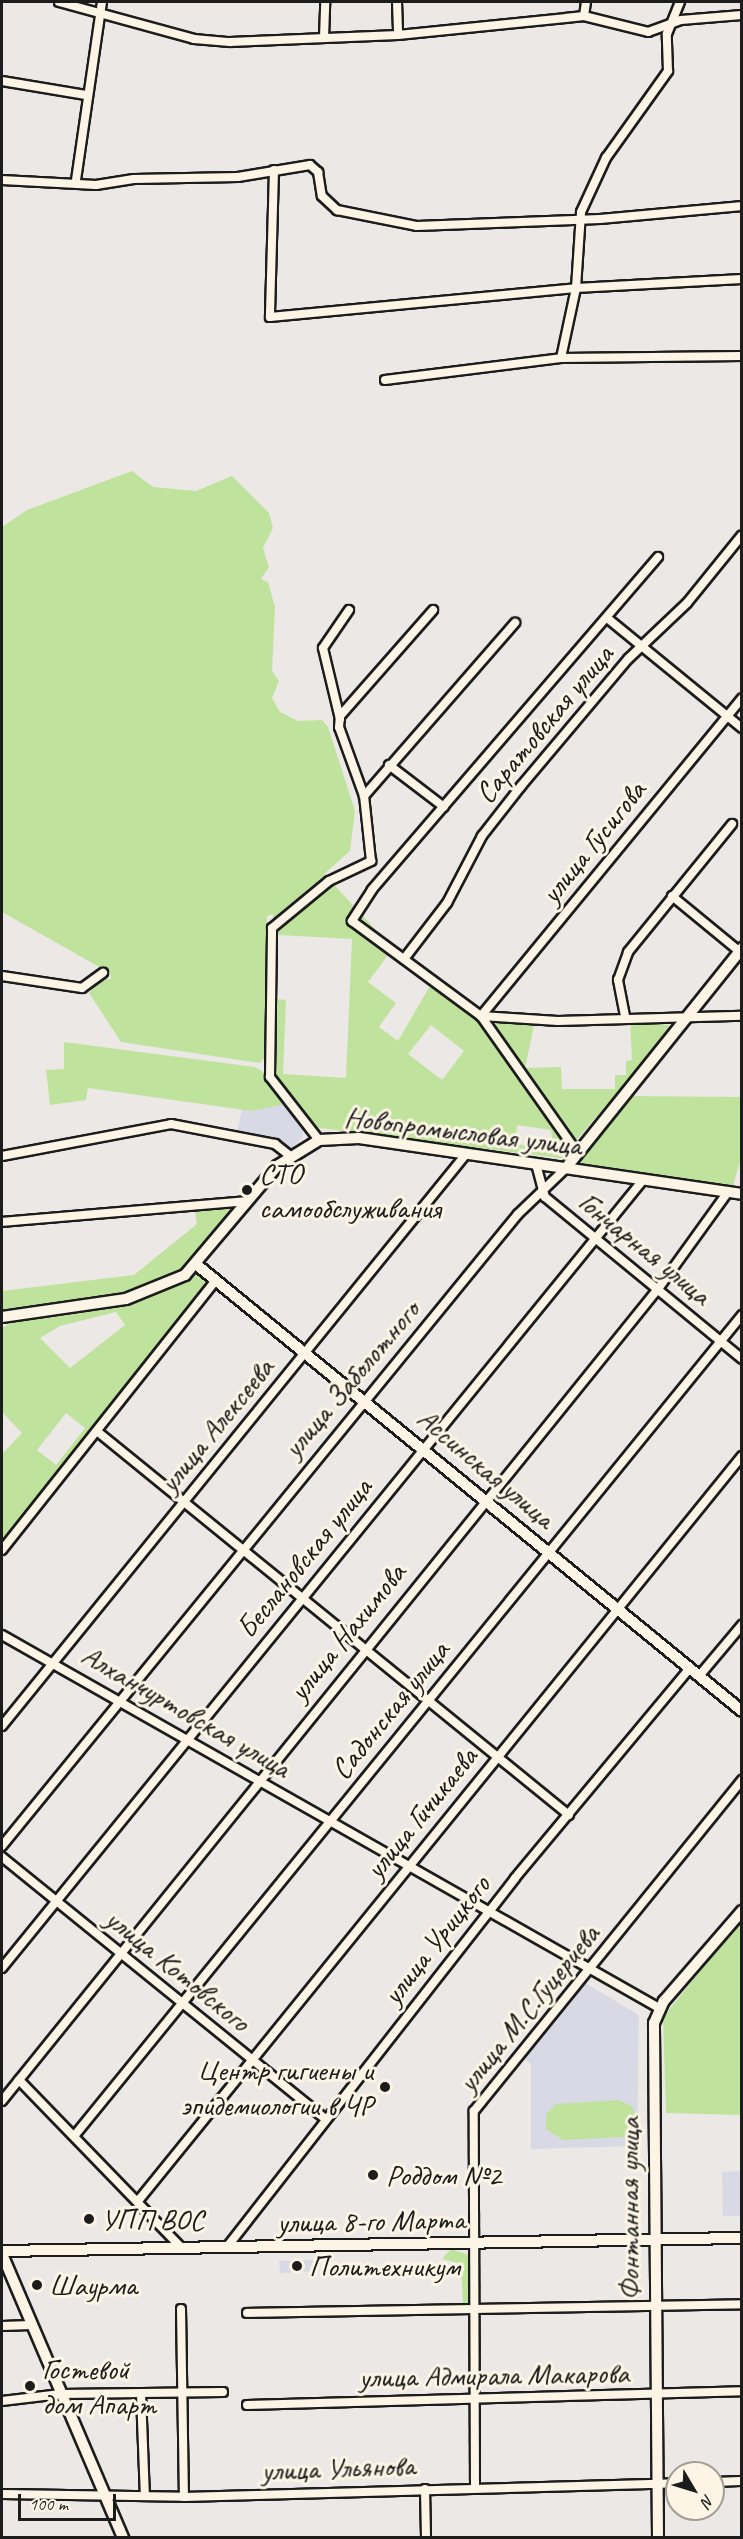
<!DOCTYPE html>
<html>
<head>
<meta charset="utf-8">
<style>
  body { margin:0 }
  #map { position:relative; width:743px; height:2539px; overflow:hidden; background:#ece8e5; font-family:Caveat,sans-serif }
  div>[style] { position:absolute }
  .built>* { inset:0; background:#d8d9e5 }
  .green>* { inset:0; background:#bfe39d }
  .roads { filter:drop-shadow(2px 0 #1c1c1c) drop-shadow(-2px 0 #1c1c1c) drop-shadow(0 2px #1c1c1c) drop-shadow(0 -2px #1c1c1c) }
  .street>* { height:8px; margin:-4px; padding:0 4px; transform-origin:4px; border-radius:4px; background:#fcf5e5 }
  .secondary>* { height:10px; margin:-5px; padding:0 5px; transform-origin:5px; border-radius:5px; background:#fcf5e5 }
  .dots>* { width:16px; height:16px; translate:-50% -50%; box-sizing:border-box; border:3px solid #fcf5e5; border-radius:50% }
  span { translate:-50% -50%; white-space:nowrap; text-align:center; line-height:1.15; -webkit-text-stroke:6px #fcf5e5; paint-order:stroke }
  .street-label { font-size:30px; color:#1c1c1c }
  .poi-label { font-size:30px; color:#1c1c1c }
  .left { translate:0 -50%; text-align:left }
  .right { translate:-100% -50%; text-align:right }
  .frame { position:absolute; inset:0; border:3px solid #1c1c1c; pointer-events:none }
  .north { position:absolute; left:665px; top:2461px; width:60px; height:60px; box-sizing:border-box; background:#fcf5e5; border:2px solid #a29e95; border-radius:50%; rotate:128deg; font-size:16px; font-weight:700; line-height:24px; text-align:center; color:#1c1c1c }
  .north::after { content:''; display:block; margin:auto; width:21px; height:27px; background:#1c1c1c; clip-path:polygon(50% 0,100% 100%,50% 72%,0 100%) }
  .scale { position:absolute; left:18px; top:2494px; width:98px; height:27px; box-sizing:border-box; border:3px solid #1c1c1c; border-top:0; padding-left:8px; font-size:18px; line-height:21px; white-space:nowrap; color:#1c1c1c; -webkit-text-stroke:4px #fcf5e5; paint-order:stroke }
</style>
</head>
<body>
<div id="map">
  <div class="built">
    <i style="clip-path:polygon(286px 1104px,304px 1125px,302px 1138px,290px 1150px,237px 1133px,242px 1109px)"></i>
    <i style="clip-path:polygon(585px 1983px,639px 2015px,637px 2146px,531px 2149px,531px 2064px,524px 2058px)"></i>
    <i style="clip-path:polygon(741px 2171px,741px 2216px,723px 2216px,722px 2172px)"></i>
    <i style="clip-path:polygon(314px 2260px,315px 2271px,280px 2273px,279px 2261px)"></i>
  </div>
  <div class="green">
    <i style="clip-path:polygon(evenodd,132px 471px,153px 487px,196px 491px,232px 476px,269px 513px,273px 528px,263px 548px,269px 567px,261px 579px,268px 582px,275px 607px,272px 671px,279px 681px,272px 698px,280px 712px,298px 721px,322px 720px,328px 727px,355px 811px,350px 851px,324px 874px,417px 974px,484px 1024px,570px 1148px,567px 1159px,312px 1127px,274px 1076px,273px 914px,267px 916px,265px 1057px,260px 1063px,121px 1042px,89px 993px,100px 980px,111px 979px,110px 973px,2px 912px,2px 527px,27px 510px,132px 471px,278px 935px,352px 939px,346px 1078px,283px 1074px,286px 1000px,276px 999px,278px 935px,132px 471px,388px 955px,430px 986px,398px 1041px,379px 1027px,396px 1003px,368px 982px,388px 955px,132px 471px,431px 1025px,464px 1051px,442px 1080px,408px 1054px,431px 1025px,132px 471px,517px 1125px,551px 1130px,554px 1149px,515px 1144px,517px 1125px)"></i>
    <i style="clip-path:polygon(630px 1019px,673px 1026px,574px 1143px,526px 1068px,561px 1067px,562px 1089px,615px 1089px,615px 1075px,626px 1075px,626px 1061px,632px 1060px)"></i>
    <i style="clip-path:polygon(497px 1020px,534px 1025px,524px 1074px,495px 1029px)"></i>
    <i style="clip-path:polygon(64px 1042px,255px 1067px,267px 1074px,286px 1104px,252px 1111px,88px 1088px,86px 1100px,50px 1105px,46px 1070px,64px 1069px)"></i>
    <i style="clip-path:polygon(627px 1096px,741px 1097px,741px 1158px,732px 1189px,583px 1165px,579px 1157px)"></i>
    <i style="clip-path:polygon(233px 1205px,187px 1270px,125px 1296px,2px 1313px,2px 1291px,134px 1275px,197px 1224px,194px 1206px)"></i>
    <i style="clip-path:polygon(evenodd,192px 1274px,205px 1278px,203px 1291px,2px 1547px,2px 1454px,22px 1433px,2px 1412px,2px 1328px,16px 1320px,126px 1303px,192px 1274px,116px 1312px,125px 1325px,70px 1368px,40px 1338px,60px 1326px,116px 1312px,192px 1274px,66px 1413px,85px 1428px,56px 1465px,37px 1450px,66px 1413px)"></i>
    <i style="clip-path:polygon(741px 1921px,741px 2115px,666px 2113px,663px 2017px)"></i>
    <i style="clip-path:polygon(618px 2100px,632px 2106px,637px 2119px,626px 2137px,563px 2140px,546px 2129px,546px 2114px,556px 2104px)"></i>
    <i style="clip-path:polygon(451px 2249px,472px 2256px,471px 2308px,463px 2306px,461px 2264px,442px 2259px)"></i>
  </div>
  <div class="roads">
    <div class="street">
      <i style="left:59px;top:2px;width:140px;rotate:15.3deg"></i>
      <i style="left:194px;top:39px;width:36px;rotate:5deg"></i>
      <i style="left:230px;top:42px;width:168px;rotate:-2.4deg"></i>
      <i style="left:398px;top:35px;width:187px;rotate:-5.8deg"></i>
      <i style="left:584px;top:16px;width:66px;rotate:14deg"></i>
      <i style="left:648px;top:32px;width:35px;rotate:-20deg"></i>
      <i style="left:681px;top:20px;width:61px;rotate:-4.7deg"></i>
      <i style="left:397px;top:2px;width:33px;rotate:88deg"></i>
      <i style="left:584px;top:16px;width:14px;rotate:-82deg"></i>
      <i style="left:324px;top:38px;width:36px;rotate:-88deg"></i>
      <i style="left:2px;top:81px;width:85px;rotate:9.5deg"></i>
      <i style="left:274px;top:170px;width:147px;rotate:91.6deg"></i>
      <i style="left:270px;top:317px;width:307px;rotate:-5.4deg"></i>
      <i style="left:576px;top:288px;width:166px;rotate:-3.1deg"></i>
      <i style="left:2px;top:180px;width:94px;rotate:3deg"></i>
      <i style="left:96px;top:185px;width:38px;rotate:-9deg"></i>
      <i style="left:134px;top:179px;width:104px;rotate:-1.1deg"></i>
      <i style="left:238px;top:177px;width:73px;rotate:-9.5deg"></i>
      <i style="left:310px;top:165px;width:11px;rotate:41deg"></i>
      <i style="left:318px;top:172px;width:24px;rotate:81deg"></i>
      <i style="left:322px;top:196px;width:21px;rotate:43deg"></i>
      <i style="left:337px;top:210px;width:82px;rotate:11.3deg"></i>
      <i style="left:417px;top:226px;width:183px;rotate:-2.2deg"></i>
      <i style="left:600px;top:219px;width:143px;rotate:-5.2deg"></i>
      <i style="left:76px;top:180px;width:180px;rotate:-81.7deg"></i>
      <i style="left:561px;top:358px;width:72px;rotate:-77.9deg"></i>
      <i style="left:576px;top:288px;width:76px;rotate:-86.2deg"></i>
      <i style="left:581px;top:212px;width:60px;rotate:-65.2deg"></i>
      <i style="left:606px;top:158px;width:107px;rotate:-54.5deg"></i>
      <i style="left:668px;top:71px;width:37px;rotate:-92deg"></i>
      <i style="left:667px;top:34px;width:35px;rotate:-68deg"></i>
      <i style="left:385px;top:380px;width:177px;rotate:-7.1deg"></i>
      <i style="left:561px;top:358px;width:181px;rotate:-0.6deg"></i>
      <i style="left:658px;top:557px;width:439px;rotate:130.7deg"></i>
      <i style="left:372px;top:890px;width:37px;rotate:123deg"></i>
      <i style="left:352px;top:921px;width:160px;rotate:36.4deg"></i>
      <i style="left:481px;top:1016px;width:77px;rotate:3.7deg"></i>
      <i style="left:558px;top:1021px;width:184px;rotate:-1.6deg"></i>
      <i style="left:607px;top:618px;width:174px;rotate:39.2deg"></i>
      <i style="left:340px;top:719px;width:73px;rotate:-103.5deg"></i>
      <i style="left:323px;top:648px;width:46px;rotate:-55.6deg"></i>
      <i style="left:389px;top:765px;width:69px;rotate:37.4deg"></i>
      <i style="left:364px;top:796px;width:73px;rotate:-109.9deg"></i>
      <i style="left:339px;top:727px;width:11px;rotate:-85deg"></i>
      <i style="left:340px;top:716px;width:141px;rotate:-48.7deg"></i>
      <i style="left:672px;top:896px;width:87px;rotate:39.4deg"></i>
      <i style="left:404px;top:959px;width:71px;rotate:-52.5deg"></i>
      <i style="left:447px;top:903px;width:76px;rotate:-62.4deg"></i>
      <i style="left:482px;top:836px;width:63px;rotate:-52deg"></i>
      <i style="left:521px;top:786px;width:166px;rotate:-49.9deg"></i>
      <i style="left:628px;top:659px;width:81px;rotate:-43.5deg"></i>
      <i style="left:687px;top:603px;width:87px;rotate:-51deg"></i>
      <i style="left:2px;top:976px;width:81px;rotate:8.5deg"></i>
      <i style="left:82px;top:988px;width:26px;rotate:-36deg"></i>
      <i style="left:625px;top:1016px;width:37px;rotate:-101deg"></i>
      <i style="left:618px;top:980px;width:30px;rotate:-70deg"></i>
      <i style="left:628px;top:952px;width:165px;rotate:-50.9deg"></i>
      <i style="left:319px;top:1140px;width:80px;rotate:-127.9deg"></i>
      <i style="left:270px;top:1077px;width:149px;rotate:-89.2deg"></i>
      <i style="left:272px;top:928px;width:74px;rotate:-39.5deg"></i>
      <i style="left:329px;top:881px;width:47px;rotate:-25.5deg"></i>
      <i style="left:371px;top:861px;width:65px;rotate:-96.1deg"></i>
      <i style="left:364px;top:796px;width:230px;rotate:-48.9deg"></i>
      <i style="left:577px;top:1152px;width:166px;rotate:-125.2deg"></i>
      <i style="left:481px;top:1016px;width:411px;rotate:-50.6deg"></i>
      <i style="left:2px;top:1156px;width:172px;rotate:-10.7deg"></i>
      <i style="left:171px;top:1124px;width:106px;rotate:10.9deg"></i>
      <i style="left:275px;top:1144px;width:18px;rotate:38deg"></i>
      <i style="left:536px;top:1164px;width:34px;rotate:75deg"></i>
      <i style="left:545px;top:1197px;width:255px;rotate:39.4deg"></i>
      <i style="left:2px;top:1222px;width:246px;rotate:-4.9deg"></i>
      <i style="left:98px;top:1432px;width:607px;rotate:39.12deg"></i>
      <i style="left:2px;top:1550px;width:343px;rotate:-51.6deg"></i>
      <i style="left:2px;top:1635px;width:755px;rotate:29.58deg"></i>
      <i style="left:699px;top:1676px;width:67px;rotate:-49.9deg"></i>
      <i style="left:2px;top:1726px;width:737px;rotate:-50.95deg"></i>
      <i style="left:2px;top:1846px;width:816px;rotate:-50.77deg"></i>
      <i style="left:518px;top:1214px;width:66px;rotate:-43.8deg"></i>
      <i style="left:2px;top:1857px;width:416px;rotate:39deg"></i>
      <i style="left:2px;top:1968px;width:1017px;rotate:-50.87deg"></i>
      <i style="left:19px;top:2080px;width:234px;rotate:45.9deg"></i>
      <i style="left:2px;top:2101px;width:1044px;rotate:-51.07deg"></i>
      <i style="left:658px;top:1289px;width:120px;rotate:-54.2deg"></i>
      <i style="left:75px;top:2135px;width:1057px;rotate:-50.87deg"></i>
      <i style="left:138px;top:2201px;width:959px;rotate:-50.97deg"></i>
      <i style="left:227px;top:2247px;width:468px;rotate:-52deg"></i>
      <i style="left:515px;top:1878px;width:273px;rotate:-50.2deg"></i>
      <i style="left:181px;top:2309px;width:188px;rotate:89.1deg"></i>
      <i style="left:247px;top:2313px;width:495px;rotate:-1deg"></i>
      <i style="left:2px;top:2326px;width:29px;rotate:-2deg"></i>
      <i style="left:141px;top:2394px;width:102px;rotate:87.8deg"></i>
      <i style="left:2px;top:2401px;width:59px;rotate:-6.8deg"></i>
      <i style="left:61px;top:2394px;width:162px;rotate:-0.7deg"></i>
      <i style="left:247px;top:2405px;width:495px;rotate:-1.6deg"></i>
      <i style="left:713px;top:2482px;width:29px;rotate:-2deg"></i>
      <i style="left:475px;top:2488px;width:377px;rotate:-90.2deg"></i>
      <i style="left:474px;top:2111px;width:426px;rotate:-51deg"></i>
      <i style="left:425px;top:2489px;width:49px;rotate:88.8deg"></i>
      <i style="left:2px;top:2494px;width:182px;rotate:0.9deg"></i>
      <i style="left:184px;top:2497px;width:493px;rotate:-1.6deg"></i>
    </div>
    <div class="secondary">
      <i style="left:566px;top:1168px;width:282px;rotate:-51.3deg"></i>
      <i style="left:197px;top:1265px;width:704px;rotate:39.3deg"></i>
      <i style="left:2px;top:1317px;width:125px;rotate:-8.3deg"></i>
      <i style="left:126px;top:1299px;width:64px;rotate:-22.1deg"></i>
      <i style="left:185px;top:1275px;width:143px;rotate:-49.8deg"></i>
      <i style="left:277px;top:1166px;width:49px;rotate:-31.8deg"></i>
      <i style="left:319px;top:1140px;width:40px;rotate:-2.9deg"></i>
      <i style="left:359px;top:1138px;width:387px;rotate:8.3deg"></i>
      <i style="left:2px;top:2251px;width:740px;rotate:-1.01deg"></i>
      <i style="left:2px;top:2254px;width:309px;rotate:66.9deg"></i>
      <i style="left:658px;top:2538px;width:515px;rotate:-90.45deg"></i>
      <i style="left:654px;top:2023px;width:24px;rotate:-66deg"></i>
      <i style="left:664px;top:2001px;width:119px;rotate:-49.1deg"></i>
    </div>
  </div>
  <div class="dots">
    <i style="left:247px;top:1190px;background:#1c1c1c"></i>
    <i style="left:385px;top:2087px;background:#1c1c1c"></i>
    <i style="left:373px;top:2175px;background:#1c1c1c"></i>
    <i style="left:89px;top:2219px;background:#1c1c1c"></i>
    <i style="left:297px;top:2266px;background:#1c1c1c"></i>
    <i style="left:37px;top:2285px;background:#1c1c1c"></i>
    <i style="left:30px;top:2386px;background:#1c1c1c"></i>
  </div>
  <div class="street-label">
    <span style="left:544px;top:724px;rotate:-50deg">Саратовская улица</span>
    <span style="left:593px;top:842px;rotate:-51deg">улица Гусигова</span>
    <span style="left:463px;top:1131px;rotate:7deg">Новопромысловая улица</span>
    <span style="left:645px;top:1248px;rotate:39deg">Гончарная улица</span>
    <span style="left:351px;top:1379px;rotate:-50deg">улица Заболотного</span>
    <span style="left:216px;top:1425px;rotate:-51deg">улица Алексеева</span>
    <span style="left:486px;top:1468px;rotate:40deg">Ассинская улица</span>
    <span style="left:304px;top:1558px;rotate:-51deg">Беслановская улица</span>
    <span style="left:347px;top:1632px;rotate:-51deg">улица Нахимова</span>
    <span style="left:390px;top:1710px;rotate:-51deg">Садонская улица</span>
    <span style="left:186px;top:1711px;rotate:30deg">Алханчуртовская улица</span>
    <span style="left:421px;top:1813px;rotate:-51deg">улица Гичикаева</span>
    <span style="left:436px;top:1940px;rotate:-52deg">улица Урицкого</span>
    <span style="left:178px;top:1970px;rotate:39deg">улица Котовского</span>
    <span style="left:528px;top:2008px;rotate:-51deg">улица М.С.Гуцериева</span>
    <span style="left:629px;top:2209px;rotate:-90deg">Фонтанная улица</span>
    <span style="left:371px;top:2221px;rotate:-1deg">улица 8-го Марта</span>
    <span style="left:494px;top:2375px;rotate:-1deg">улица Адмирала Макарова</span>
    <span style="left:338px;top:2468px;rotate:-2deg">улица Ульянова</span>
  </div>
  <div class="poi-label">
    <span class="left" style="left:259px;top:1190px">СТО<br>самообслуживания</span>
    <span class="right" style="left:373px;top:2087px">Центр гигиены и<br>эпидемиологии в ЧР</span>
    <span class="left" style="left:386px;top:2175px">Роддом №2</span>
    <span class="left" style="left:101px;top:2219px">УПП ВОС</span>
    <span class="left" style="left:309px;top:2266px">Политехникум</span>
    <span class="left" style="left:49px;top:2285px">Шаурма</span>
    <span class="left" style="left:42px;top:2386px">Гостевой<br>дом Апарт</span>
  </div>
  <div class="frame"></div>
  <div class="north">N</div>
  <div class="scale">100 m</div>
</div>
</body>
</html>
